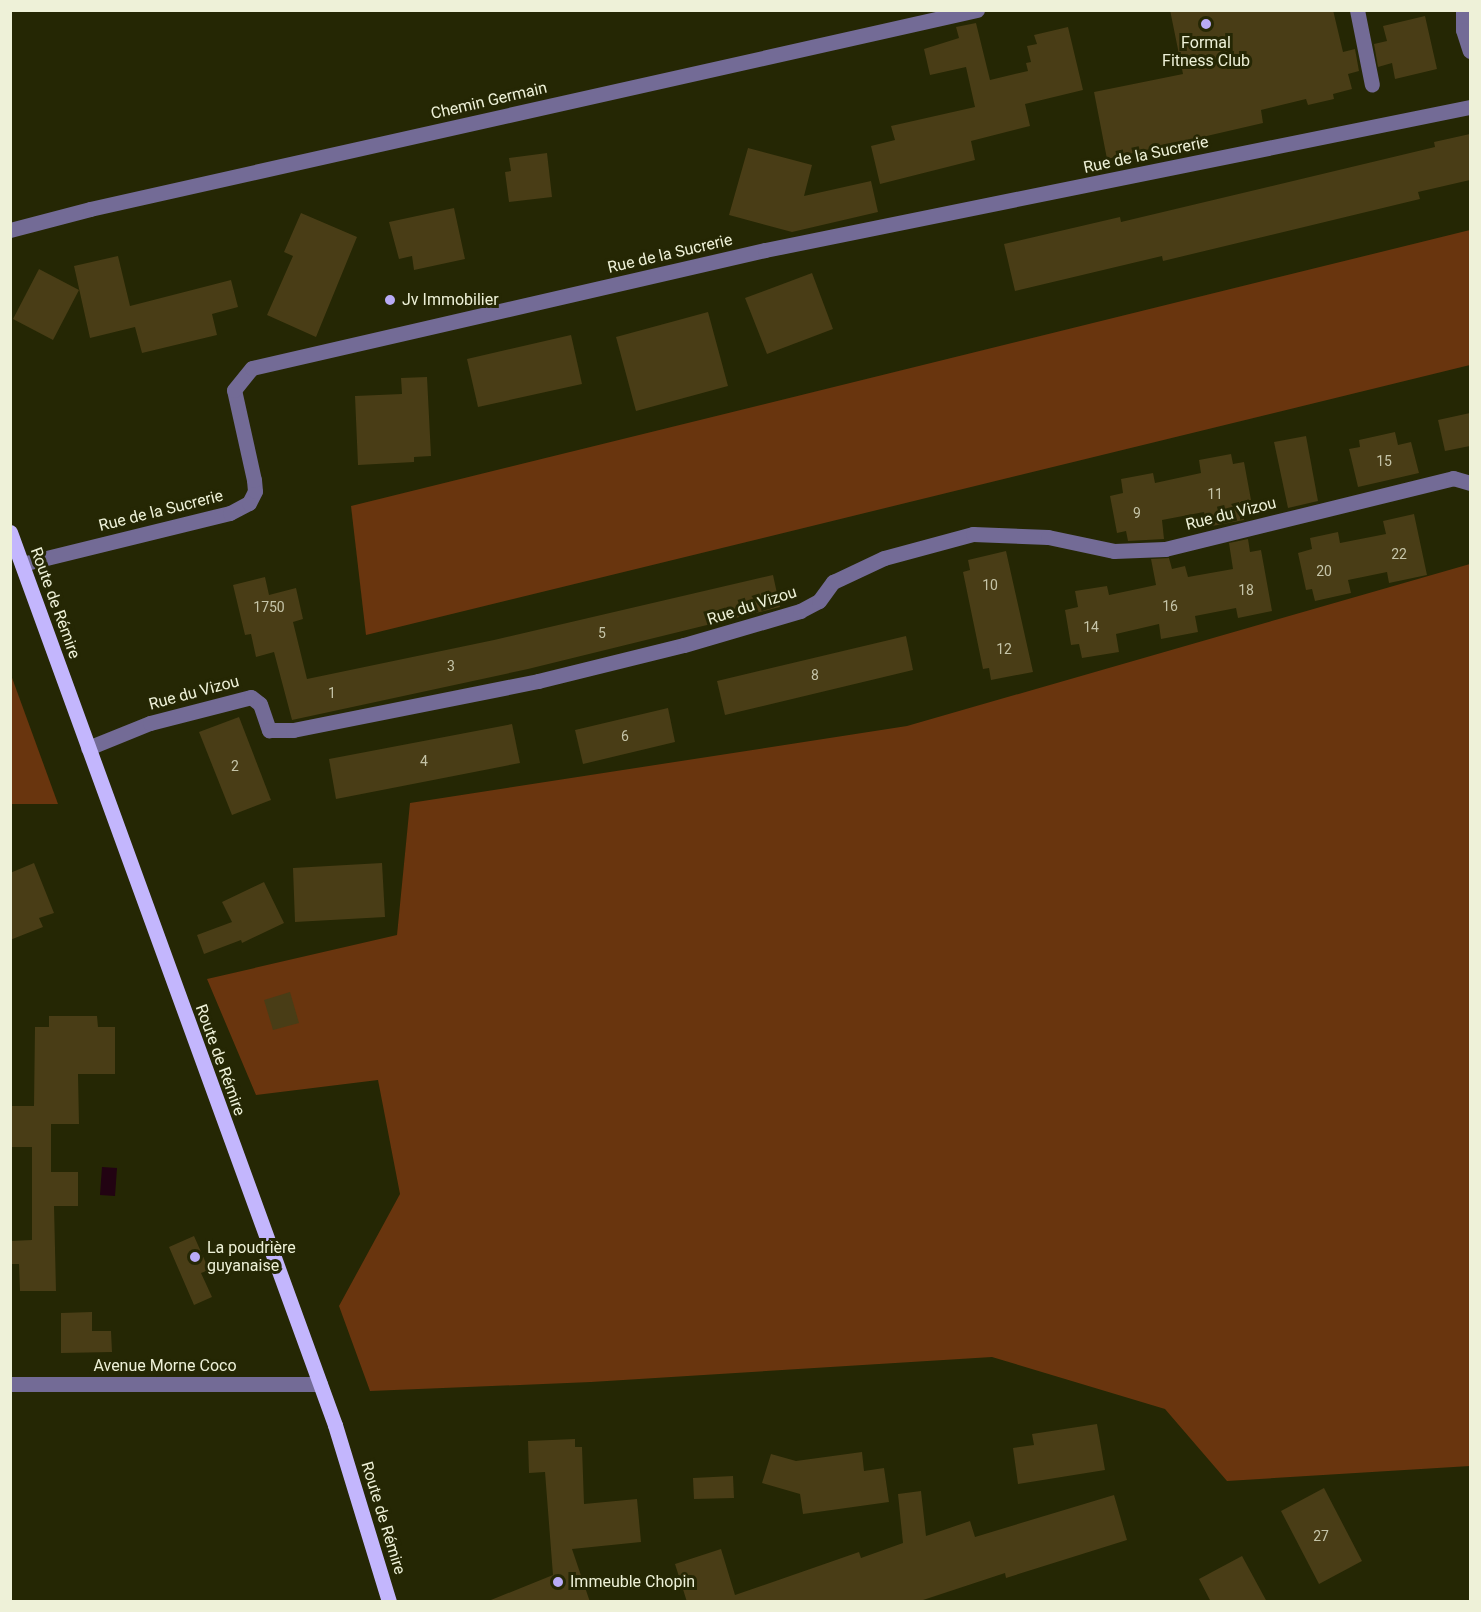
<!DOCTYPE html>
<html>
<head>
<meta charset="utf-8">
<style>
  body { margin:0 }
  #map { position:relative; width:1481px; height:1612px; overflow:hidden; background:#252704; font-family:Roboto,sans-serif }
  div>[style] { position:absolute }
  .green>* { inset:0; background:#69350e }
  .water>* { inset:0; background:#220312 }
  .building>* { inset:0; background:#493d16 }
  .minor>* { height:15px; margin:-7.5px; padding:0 7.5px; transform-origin:7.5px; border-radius:7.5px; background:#736b96 }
  .major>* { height:15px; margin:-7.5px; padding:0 7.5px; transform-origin:7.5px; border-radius:7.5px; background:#c3b6fd }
  .dots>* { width:16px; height:16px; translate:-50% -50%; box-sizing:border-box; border:3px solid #252704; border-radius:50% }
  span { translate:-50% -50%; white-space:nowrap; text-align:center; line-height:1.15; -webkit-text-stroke:6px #252704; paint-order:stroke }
  .number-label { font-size:14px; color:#c5c4a8 }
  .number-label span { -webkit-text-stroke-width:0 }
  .poi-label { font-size:16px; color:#eef1d8 }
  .left { translate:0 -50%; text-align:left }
  .street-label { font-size:16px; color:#eef1d8 }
  .frame { position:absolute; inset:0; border:12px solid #eef1d8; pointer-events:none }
</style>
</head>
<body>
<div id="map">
  <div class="green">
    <i style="clip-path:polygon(1470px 230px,1470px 365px,366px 635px,351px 506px)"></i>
    <i style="clip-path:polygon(1470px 564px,1470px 1466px,1227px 1481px,1165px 1409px,992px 1357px,591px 1382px,370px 1391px,339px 1306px,400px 1194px,378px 1080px,256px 1095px,207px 979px,397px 935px,410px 803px,907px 726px)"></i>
    <i style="clip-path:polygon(10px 675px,11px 675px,58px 804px,11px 804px)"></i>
  </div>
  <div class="water">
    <i style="clip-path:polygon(102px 1167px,117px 1168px,115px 1196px,100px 1195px)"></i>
  </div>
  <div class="building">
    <i style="clip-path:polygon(1170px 10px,1333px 10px,1343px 52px,1355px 49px,1359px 71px,1348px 74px,1352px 89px,1333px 94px,1334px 99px,1308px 105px,1306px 99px,1261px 110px,1263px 123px,1107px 159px,1094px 92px,1183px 74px)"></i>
    <i style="clip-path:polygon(1425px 16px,1437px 69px,1395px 79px,1392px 63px,1378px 67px,1374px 44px,1387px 41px,1383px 26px)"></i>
    <i style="clip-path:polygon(976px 23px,990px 80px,1028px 71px,1026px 63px,1031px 62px,1027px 46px,1037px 44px,1034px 35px,1068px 27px,1083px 90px,1025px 104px,1030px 126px,971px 141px,975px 160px,880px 184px,871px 146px,895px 140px,891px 126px,975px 107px,966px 67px,930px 75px,924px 49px,959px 38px,956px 27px)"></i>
    <i style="clip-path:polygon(1470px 134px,1470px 180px,1418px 192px,1420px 199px,1163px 261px,1162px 256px,1015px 291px,1004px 244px,1120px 217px,1121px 222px,1435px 147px,1434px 142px)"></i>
    <i style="clip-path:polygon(748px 148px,812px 165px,804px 196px,871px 181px,878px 212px,792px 232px,729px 215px)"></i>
    <i style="clip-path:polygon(547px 153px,552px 197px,509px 202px,505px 172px,511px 171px,509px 158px)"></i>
    <i style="clip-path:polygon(454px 208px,465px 259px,414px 270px,412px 256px,399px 259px,389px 222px)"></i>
    <i style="clip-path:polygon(301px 213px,357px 237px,316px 337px,267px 315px,293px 256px,284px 252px)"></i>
    <i style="clip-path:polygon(118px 256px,130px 306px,231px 280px,238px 307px,212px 314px,217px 335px,142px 353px,135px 327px,90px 338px,74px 266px)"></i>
    <i style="clip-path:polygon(39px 269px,79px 290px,53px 340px,13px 319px)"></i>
    <i style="clip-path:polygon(812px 273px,833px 329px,767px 354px,745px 298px)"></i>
    <i style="clip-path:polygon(708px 312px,728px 386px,636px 411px,616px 337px)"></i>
    <i style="clip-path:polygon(571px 335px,582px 384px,478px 407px,467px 359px)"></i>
    <i style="clip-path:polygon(427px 377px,431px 456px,414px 457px,414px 462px,358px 465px,355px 396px,402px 394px,401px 378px)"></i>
    <i style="clip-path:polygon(1470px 413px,1470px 446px,1445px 451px,1438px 420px)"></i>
    <i style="clip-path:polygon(1395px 432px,1398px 445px,1411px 442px,1419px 473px,1358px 487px,1349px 449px,1360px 447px,1359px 440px)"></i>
    <i style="clip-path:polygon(1306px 436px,1318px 501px,1288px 508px,1274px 442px)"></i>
    <i style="clip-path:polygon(1231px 454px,1233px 464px,1244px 462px,1251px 500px,1240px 502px,1244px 520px,1207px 527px,1204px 512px,1162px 520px,1164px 539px,1128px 541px,1126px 531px,1117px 533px,1110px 496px,1123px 493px,1121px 479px,1153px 473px,1155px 483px,1201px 473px,1199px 460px)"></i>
    <i style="clip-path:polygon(1414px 514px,1427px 575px,1389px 583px,1387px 572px,1348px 580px,1351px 593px,1315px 601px,1312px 589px,1306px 590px,1298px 553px,1312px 549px,1310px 538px,1338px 532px,1340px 543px,1386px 534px,1383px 521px)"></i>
    <i style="clip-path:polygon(1248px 539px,1250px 552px,1261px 550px,1272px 611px,1238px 618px,1236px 608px,1195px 616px,1198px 632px,1161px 639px,1159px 624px,1116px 634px,1119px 652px,1082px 658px,1079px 644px,1071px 645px,1065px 610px,1078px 607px,1075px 591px,1107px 586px,1109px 595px,1156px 585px,1151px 559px,1169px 558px,1172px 569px,1185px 566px,1188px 577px,1233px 569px,1229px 543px)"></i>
    <i style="clip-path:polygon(1006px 551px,1033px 672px,991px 680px,989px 668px,983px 669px,963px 572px,970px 570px,968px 560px)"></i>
    <i style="clip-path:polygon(773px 575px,780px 607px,528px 669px,292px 720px,274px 652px,256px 657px,251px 634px,245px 635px,233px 585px,265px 577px,269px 595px,296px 588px,303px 619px,293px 622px,307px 679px,494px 640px)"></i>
    <i style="clip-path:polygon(906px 636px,913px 670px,725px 715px,717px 681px)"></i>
    <i style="clip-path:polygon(668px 708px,675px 742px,583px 764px,575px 730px)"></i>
    <i style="clip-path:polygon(239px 717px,271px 800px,232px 815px,199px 732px)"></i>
    <i style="clip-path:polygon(512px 724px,520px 763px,336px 799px,329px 759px)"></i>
    <i style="clip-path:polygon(34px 863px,54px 913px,39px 918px,43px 927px,10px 940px,10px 873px)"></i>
    <i style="clip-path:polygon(382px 863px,385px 917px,295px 922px,293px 868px)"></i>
    <i style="clip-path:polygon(264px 882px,284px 923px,242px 943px,241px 940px,204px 954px,197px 935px,232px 922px,222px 902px)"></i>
    <i style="clip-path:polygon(290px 992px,299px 1023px,273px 1030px,264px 1000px)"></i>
    <i style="clip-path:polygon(49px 1016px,97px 1016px,98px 1027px,115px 1027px,115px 1074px,78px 1074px,79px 1124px,51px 1124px,51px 1172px,78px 1172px,78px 1206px,54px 1206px,56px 1291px,20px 1291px,19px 1264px,12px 1264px,11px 1241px,32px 1240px,32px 1147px,10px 1147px,10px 1106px,34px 1106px,35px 1027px,49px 1027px)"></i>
    <i style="clip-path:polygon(194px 1236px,209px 1270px,201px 1273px,212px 1297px,194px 1305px,169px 1247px)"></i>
    <i style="clip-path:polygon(92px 1312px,92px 1331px,111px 1331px,112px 1352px,61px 1353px,61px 1313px)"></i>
    <i style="clip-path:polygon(1097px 1424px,1105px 1470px,1018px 1484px,1013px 1448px,1034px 1445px,1032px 1434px)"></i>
    <i style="clip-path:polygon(575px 1439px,575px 1447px,582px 1447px,584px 1504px,637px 1499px,641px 1542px,572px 1549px,590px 1602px,486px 1602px,553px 1575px,545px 1472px,529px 1473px,528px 1441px)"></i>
    <i style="clip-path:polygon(862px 1452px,864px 1471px,884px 1468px,889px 1502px,803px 1514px,800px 1494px,762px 1483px,771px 1454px,796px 1461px)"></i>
    <i style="clip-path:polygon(733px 1476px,734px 1498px,694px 1499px,693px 1478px)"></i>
    <i style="clip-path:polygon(1324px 1488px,1362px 1561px,1319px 1584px,1281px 1511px)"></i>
    <i style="clip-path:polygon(921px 1491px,926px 1536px,970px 1521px,975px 1537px,1114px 1495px,1127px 1540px,1006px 1578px,1005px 1573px,917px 1602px,687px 1602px,675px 1564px,721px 1549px,735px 1595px,859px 1552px,861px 1558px,903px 1543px,898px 1494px)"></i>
    <i style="clip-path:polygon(1242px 1556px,1267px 1602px,1211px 1602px,1199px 1579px)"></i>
  </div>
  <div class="minor">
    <i style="left:1357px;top:10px;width:76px;rotate:78.7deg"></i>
    <i style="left:1463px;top:10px;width:20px;rotate:90deg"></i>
    <i style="left:1463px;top:30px;width:22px;rotate:72deg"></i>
    <i style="left:10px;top:230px;width:83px;rotate:-14.7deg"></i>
    <i style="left:90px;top:209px;width:909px;rotate:-12.65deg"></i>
    <i style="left:22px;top:564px;width:214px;rotate:-13.8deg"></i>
    <i style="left:230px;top:513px;width:21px;rotate:-28deg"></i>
    <i style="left:249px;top:503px;width:13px;rotate:-63deg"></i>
    <i style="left:255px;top:491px;width:11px;rotate:-95deg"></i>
    <i style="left:254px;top:480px;width:92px;rotate:-102.5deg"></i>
    <i style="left:234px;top:390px;width:28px;rotate:-51deg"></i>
    <i style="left:252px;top:368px;width:526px;rotate:-12.95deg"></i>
    <i style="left:765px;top:250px;width:719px;rotate:-11.47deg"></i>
    <i style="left:88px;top:748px;width:67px;rotate:-22deg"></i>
    <i style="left:150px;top:723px;width:104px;rotate:-14.4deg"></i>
    <i style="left:251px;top:697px;width:11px;rotate:38deg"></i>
    <i style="left:260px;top:704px;width:28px;rotate:71deg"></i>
    <i style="left:269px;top:730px;width:24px"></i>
    <i style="left:293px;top:730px;width:250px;rotate:-11.3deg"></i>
    <i style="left:538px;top:681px;width:150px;rotate:-13.9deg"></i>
    <i style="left:684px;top:645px;width:121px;rotate:-16.3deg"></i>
    <i style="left:800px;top:611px;width:21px;rotate:-28deg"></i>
    <i style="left:819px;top:601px;width:24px;rotate:-54deg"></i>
    <i style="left:833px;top:582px;width:56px;rotate:-25.2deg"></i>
    <i style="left:884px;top:558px;width:92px;rotate:-15.1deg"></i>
    <i style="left:973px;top:534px;width:75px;rotate:2.3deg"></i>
    <i style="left:1048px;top:537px;width:67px;rotate:12deg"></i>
    <i style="left:1114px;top:551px;width:51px;rotate:-2.2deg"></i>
    <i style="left:1165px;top:549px;width:297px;rotate:-13.8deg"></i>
    <i style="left:1453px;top:478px;width:18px;rotate:16deg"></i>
    <i style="left:10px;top:1384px;width:310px"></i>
  </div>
  <div class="major">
    <i style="left:10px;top:532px;width:950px;rotate:70deg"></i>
    <i style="left:335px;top:1425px;width:185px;rotate:73deg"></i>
  </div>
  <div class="dots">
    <i style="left:1206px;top:24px;background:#b9abf7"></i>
    <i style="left:390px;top:300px;background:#b9abf7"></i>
    <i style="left:195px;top:1257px;background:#b9abf7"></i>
    <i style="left:558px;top:1582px;background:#b9abf7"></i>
  </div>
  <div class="number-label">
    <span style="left:1384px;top:461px">15</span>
    <span style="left:1215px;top:494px">11</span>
    <span style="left:1137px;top:513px">9</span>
    <span style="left:1399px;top:554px">22</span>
    <span style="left:1324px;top:571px">20</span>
    <span style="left:990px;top:585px">10</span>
    <span style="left:1246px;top:590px">18</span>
    <span style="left:1170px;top:606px">16</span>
    <span style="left:269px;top:607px">1750</span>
    <span style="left:1091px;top:627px">14</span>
    <span style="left:602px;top:633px">5</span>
    <span style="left:1004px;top:649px">12</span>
    <span style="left:451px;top:666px">3</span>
    <span style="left:815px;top:675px">8</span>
    <span style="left:332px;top:693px">1</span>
    <span style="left:625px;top:736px">6</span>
    <span style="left:424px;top:761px">4</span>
    <span style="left:235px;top:766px">2</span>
    <span style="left:1321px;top:1536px">27</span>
  </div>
  <div class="poi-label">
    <span style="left:1206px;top:52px">Formal<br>Fitness Club</span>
    <span class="left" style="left:402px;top:300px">Jv Immobilier</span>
    <span class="left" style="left:207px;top:1257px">La poudrière<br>guyanaise</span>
    <span class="left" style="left:570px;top:1582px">Immeuble Chopin</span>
  </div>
  <div class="street-label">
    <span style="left:489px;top:101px;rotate:-13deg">Chemin Germain</span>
    <span style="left:1146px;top:155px;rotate:-12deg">Rue de la Sucrerie</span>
    <span style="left:670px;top:254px;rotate:-13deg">Rue de la Sucrerie</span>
    <span style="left:161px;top:511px;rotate:-14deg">Rue de la Sucrerie</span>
    <span style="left:1231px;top:514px;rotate:-14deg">Rue du Vizou</span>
    <span style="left:55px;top:603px;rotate:70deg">Route de Rémire</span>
    <span style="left:752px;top:606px;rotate:-18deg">Rue du Vizou</span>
    <span style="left:194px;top:693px;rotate:-15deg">Rue du Vizou</span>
    <span style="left:220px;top:1060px;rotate:70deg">Route de Rémire</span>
    <span style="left:165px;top:1366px">Avenue Morne Coco</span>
    <span style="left:383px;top:1518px;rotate:73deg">Route de Rémire</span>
  </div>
  <div class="frame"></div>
</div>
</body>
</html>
